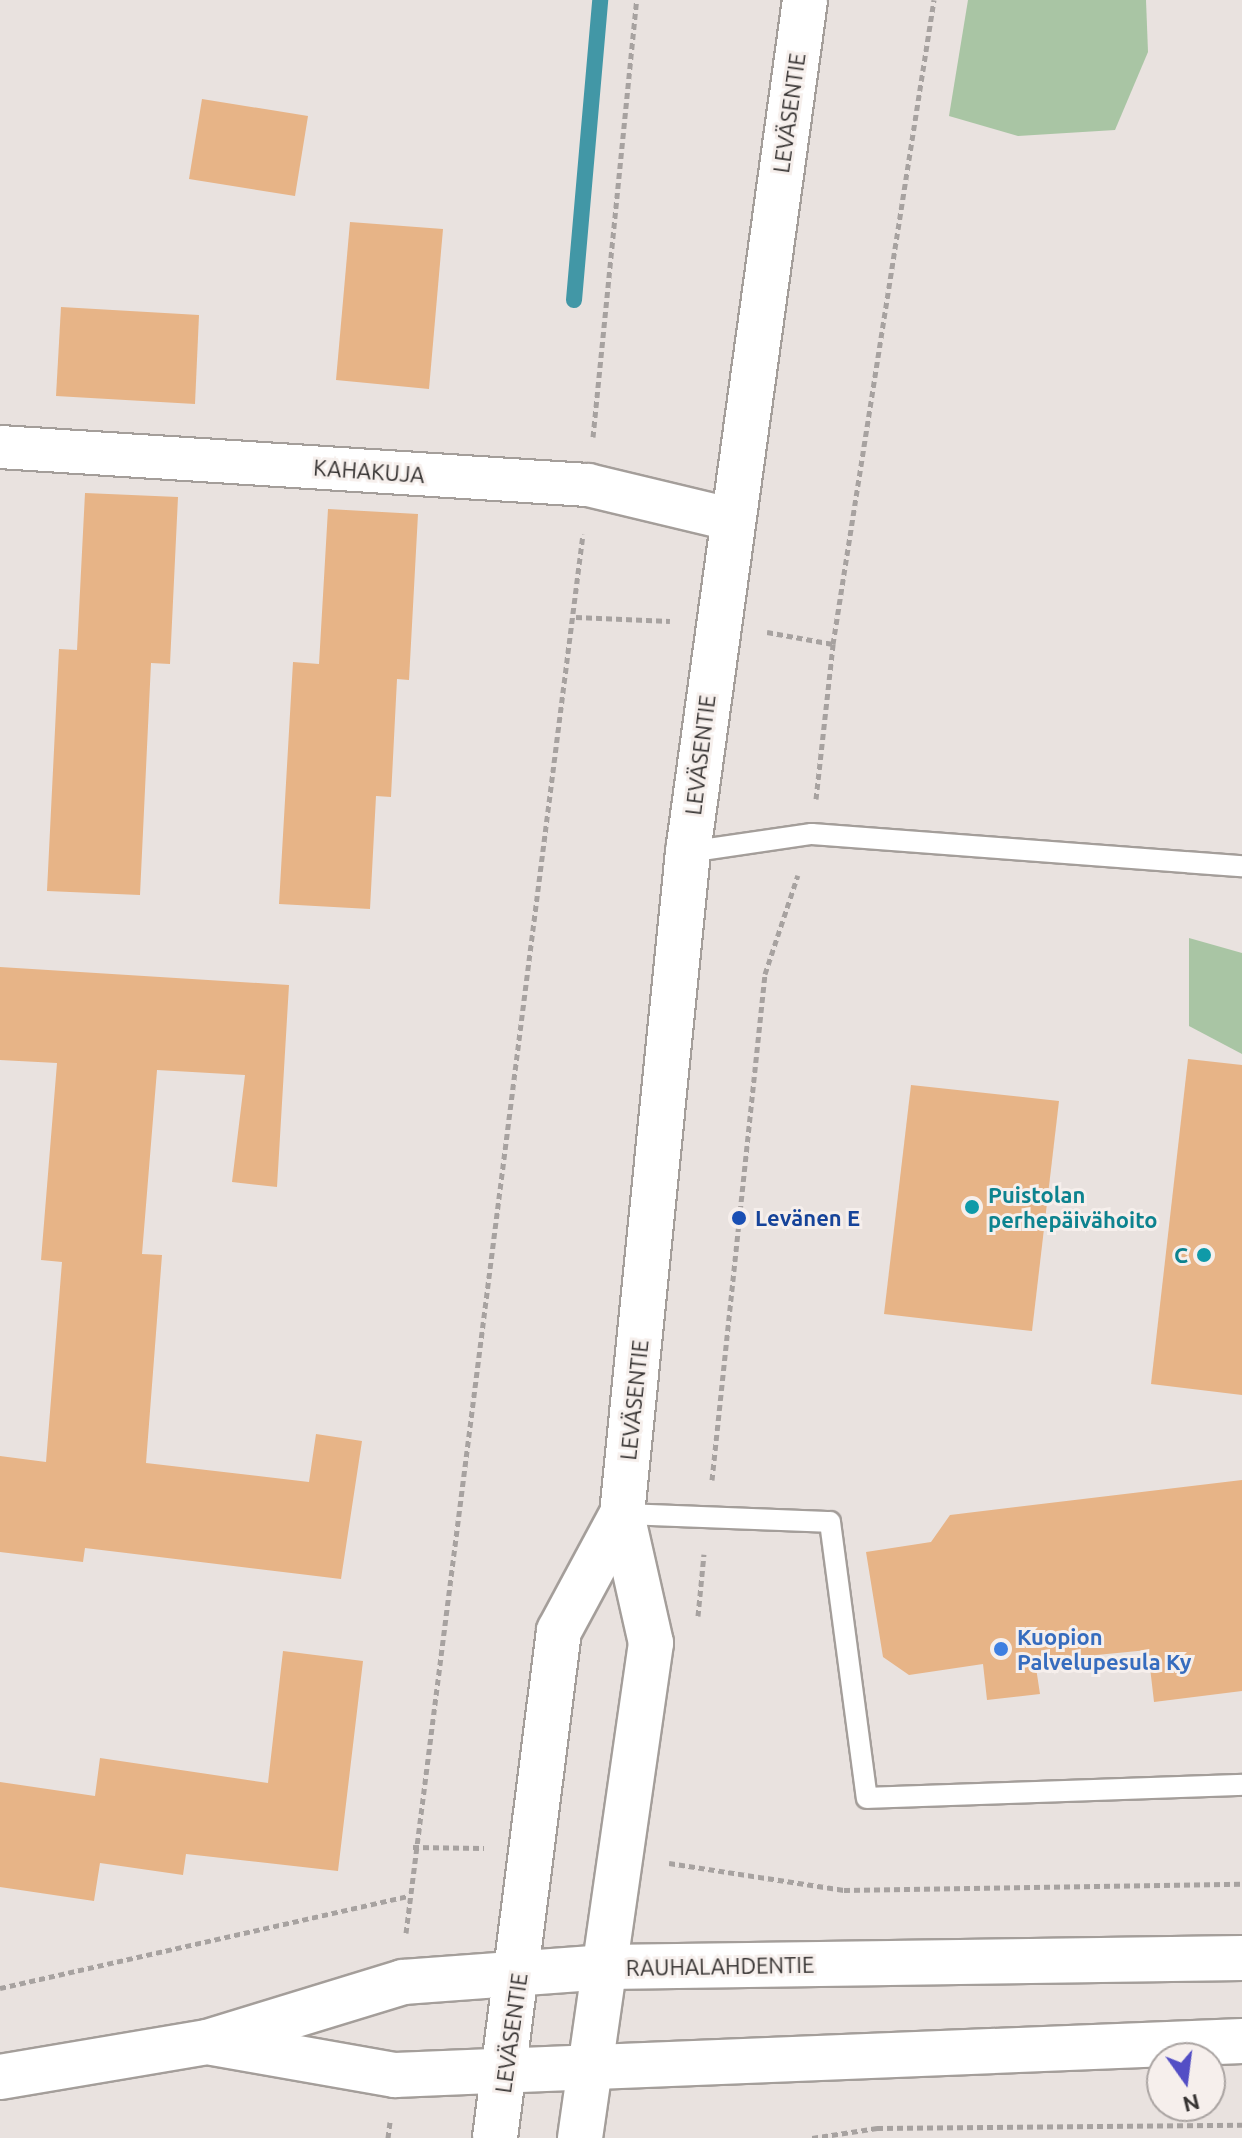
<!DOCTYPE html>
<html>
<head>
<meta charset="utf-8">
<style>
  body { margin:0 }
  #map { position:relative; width:1242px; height:2138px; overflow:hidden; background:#e9e2df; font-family:Ubuntu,sans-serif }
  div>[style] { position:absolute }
  .green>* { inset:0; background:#a9c5a4 }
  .stream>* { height:16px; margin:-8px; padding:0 8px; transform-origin:8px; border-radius:8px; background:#4297a6 }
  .building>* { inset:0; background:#e7b487 }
  .path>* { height:5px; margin-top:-2.5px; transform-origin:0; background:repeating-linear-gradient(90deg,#a7a2a0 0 6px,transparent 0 10px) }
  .roads { filter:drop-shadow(2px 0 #a49e9a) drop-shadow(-2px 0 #a49e9a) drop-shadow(0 2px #a49e9a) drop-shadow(0 -2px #a49e9a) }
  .service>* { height:20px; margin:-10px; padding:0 10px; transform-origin:10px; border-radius:10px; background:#fff }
  .minor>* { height:42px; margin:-21px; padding:0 21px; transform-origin:21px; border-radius:21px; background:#fff }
  .secondary>* { height:44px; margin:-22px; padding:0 22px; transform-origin:22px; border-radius:22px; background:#fff }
  .dots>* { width:22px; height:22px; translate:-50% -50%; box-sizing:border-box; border:4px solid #f6efec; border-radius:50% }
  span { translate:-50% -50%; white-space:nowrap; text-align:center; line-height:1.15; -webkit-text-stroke:6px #f6efec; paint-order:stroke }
  .street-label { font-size:22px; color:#373433 }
  .culture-label { font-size:22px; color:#0d838f; font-weight:700 }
  .left { translate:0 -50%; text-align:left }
  .right { translate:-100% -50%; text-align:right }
  .transit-label { font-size:22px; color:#164399; font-weight:700 }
  .shop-label { font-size:22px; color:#366cbe; font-weight:700 }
  .north { position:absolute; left:1146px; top:2042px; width:80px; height:80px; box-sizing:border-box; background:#f6efec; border:2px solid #aaa4a2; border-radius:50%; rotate:166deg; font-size:22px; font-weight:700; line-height:32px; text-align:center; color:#373433 }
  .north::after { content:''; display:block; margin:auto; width:28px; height:36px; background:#534ec5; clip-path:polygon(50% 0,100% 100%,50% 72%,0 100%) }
</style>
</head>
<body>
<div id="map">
  <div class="green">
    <i style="clip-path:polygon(968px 0,1146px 0,1148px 52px,1115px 130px,1018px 136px,949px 116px)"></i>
    <i style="clip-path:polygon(1189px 938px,1242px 953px,1242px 1054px,1189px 1026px)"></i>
  </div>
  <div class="stream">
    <i style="left:574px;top:300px;width:301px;rotate:-85deg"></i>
  </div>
  <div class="building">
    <i style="clip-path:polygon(202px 99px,308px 116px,295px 196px,189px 179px)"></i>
    <i style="clip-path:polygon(350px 222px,443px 229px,429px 389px,336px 380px)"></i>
    <i style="clip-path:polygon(61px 307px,199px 315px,195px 404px,56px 396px)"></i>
    <i style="clip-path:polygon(85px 493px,178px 497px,170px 664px,151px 663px,140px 895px,47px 891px,59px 649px,77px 650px)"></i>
    <i style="clip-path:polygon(328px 509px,418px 514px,409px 680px,397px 679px,391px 797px,376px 796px,370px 909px,279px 904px,293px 662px,319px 664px)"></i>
    <i style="clip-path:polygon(0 967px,289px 985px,277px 1187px,232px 1182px,245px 1075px,157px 1070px,142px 1254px,162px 1255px,146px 1463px,309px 1482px,316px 1434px,362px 1441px,341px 1579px,85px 1548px,83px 1562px,0 1552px,0 1456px,46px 1462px,62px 1262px,41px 1260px,57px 1063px,0 1060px)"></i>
    <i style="clip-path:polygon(1188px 1059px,1242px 1065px,1242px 1395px,1151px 1384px)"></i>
    <i style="clip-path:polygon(911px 1085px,1059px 1101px,1032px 1331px,884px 1314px)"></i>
    <i style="clip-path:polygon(1242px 1480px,1242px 1691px,1154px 1702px,1148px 1650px,1035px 1661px,1040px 1694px,987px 1700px,983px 1664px,909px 1675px,883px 1657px,866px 1552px,931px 1542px,950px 1515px)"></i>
    <i style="clip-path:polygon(283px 1651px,363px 1661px,338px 1871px,186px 1854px,183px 1875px,100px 1863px,94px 1901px,0 1887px,0 1782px,95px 1796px,100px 1758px,268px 1783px)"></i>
  </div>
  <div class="path">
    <i style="left:593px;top:437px;width:439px;rotate:-84.3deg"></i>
    <i style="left:576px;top:617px;width:94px;rotate:2.4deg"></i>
    <i style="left:767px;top:632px;width:67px;rotate:10.3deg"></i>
    <i style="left:816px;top:799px;width:156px;rotate:-83.7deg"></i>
    <i style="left:833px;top:644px;width:652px;rotate:-81.09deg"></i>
    <i style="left:712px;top:1480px;width:509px;rotate:-84.02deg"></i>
    <i style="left:765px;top:974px;width:104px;rotate:-71.6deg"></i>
    <i style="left:698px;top:1616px;width:62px;rotate:-84.5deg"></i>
    <i style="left:413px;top:1847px;width:71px;rotate:0.8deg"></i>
    <i style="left:669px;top:1863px;width:177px;rotate:8.8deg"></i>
    <i style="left:844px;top:1890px;width:398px;rotate:-0.9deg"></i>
    <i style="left:406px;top:1933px;width:1410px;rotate:-82.79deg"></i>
    <i style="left:0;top:1988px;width:419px;rotate:-12.7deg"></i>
    <i style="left:388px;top:2138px;width:16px;rotate:-83deg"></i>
    <i style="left:812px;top:2138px;width:66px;rotate:-8.7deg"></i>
    <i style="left:877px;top:2128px;width:365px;rotate:-0.5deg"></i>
  </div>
  <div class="roads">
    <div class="service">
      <i style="left:688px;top:852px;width:125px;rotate:-8.3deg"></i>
      <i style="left:812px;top:834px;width:431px;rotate:4.3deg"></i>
      <i style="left:622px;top:1514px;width:208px;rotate:2.2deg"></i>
      <i style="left:830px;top:1522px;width:278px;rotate:82.4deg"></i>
      <i style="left:867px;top:1798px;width:375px;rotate:-2deg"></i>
    </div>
    <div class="minor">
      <i style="left:0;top:447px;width:589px;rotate:3.7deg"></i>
      <i style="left:588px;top:485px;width:150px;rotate:13.5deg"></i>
    </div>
    <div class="secondary">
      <i style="left:213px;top:2043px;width:185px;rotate:10deg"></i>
      <i style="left:395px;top:2075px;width:848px;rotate:-2.3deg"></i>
      <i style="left:0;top:2077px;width:210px;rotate:-9.6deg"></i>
      <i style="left:207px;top:2042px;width:205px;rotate:-17deg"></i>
      <i style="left:403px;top:1982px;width:204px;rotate:-4.2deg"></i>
      <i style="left:606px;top:1967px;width:636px;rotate:-0.81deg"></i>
      <i style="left:495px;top:2138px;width:511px;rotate:-82.81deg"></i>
      <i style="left:559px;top:1631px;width:133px;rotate:-61.7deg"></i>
      <i style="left:580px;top:2138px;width:500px;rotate:-81.84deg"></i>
      <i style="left:651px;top:1643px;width:132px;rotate:-102.7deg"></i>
      <i style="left:622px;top:1514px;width:665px;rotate:-84.31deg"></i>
      <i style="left:688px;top:852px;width:860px;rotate:-82.18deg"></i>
    </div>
  </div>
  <div class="dots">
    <i style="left:972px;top:1207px;background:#0f9aa8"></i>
    <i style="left:739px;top:1218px;background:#1a4fb4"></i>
    <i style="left:1204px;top:1255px;background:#0f9aa8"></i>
    <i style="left:1001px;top:1649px;background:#3f7fe0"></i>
  </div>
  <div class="street-label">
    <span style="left:789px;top:113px;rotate:-82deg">LEVÄSENTIE</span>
    <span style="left:369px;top:471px;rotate:4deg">KAHAKUJA</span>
    <span style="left:700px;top:755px;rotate:-83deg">LEVÄSENTIE</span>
    <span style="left:634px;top:1400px;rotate:-84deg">LEVÄSENTIE</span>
    <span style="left:720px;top:1966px;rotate:-1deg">RAUHALAHDENTIE</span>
    <span style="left:511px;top:2033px;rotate:-82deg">LEVÄSENTIE</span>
  </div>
  <div class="culture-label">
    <span class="left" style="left:988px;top:1207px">Puistolan<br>perhepäivähoito</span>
    <span class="right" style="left:1188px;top:1255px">C</span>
  </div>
  <div class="transit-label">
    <span class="left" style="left:755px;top:1218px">Levänen E</span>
  </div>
  <div class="shop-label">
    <span class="left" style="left:1017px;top:1649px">Kuopion<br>Palvelupesula Ky</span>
  </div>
  <div class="north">N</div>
</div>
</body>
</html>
